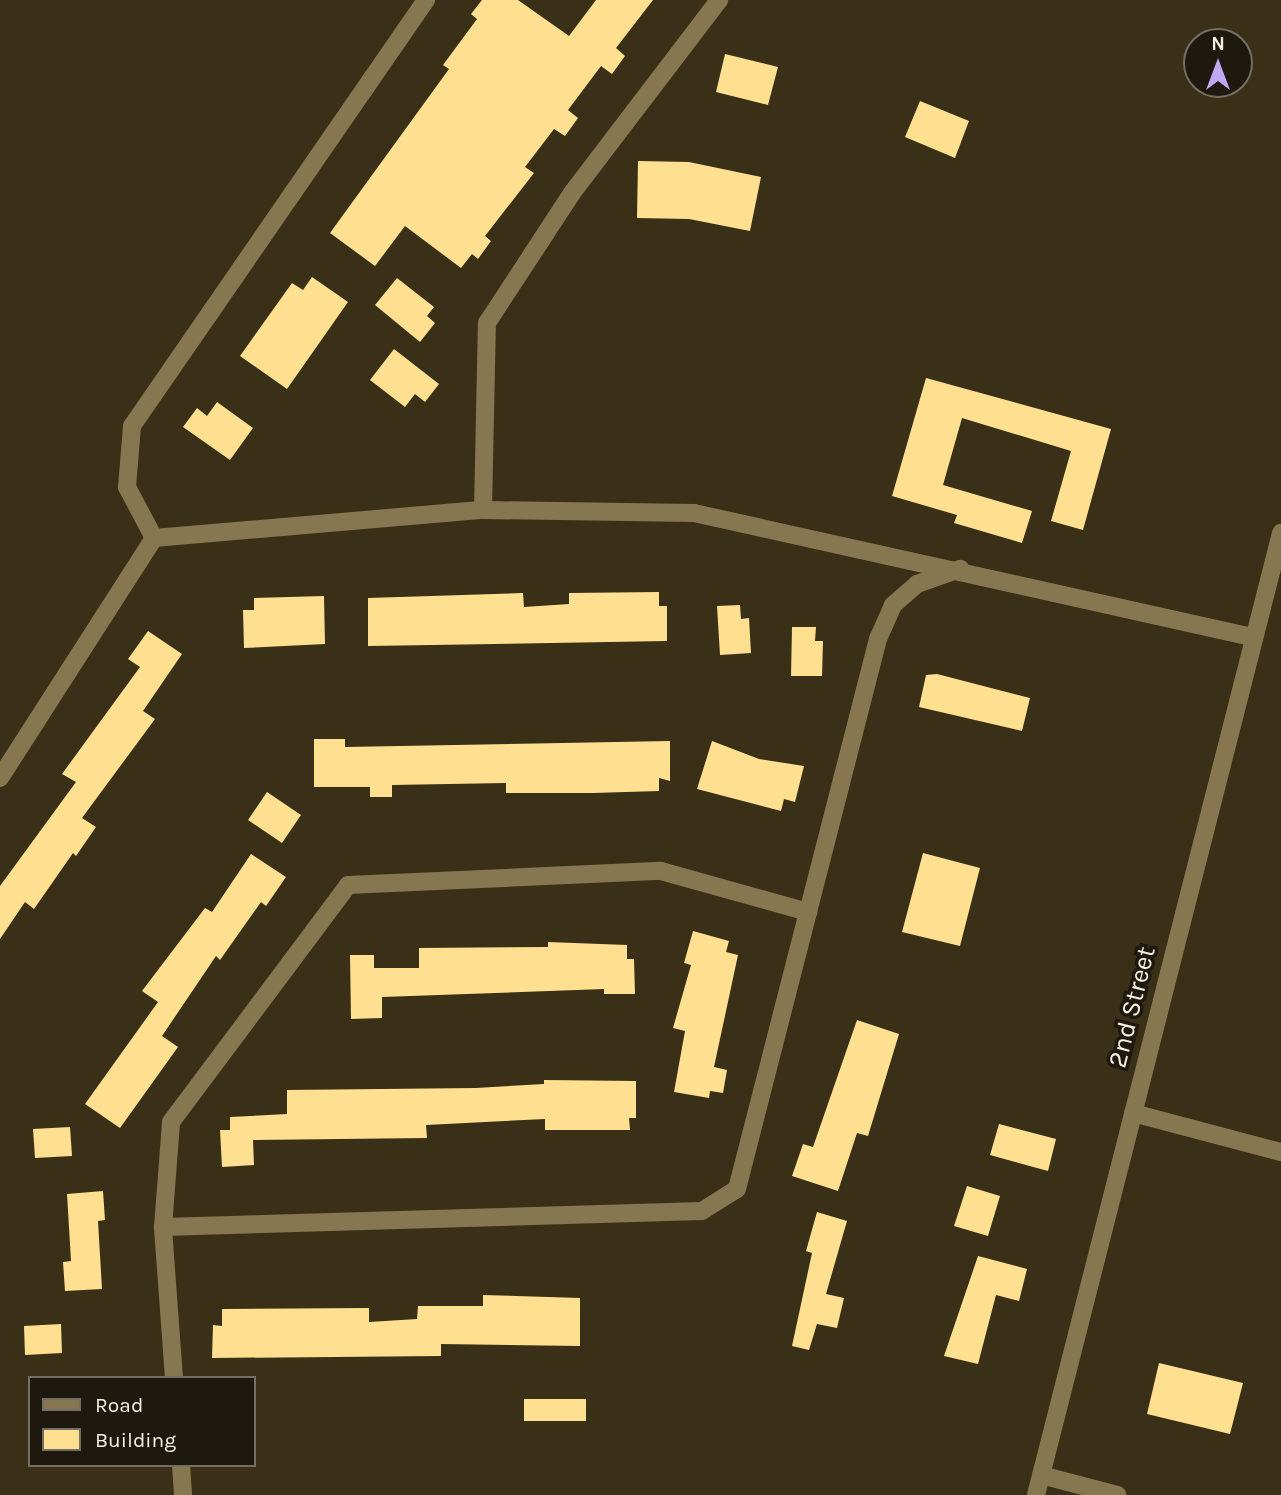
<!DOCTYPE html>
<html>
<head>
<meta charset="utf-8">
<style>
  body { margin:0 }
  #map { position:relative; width:1281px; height:1495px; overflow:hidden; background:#3a3017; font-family:Karla,sans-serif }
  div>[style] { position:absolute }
  .building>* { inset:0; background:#ffe091 }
  .minor>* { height:18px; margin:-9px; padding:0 9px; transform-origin:9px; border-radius:9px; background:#877750 }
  span { translate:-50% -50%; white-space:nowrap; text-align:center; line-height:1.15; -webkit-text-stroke:7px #1d190e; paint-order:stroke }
  .street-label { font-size:26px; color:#f6f0e1 }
  .legend { position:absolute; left:28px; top:1376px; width:228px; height:91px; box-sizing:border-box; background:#1d190e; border:2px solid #746f62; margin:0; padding:9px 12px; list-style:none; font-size:21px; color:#f6f0e1 }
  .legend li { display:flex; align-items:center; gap:14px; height:35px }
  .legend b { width:35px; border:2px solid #746f62 }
  .north { position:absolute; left:1183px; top:28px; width:70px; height:70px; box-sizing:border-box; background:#1d190e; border:2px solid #746f62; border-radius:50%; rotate:0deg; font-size:19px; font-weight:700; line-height:28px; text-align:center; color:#f6f0e1 }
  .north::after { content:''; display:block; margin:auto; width:24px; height:32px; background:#c0a8f3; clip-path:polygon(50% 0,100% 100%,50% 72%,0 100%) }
</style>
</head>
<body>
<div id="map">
  <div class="building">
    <i style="clip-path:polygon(482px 0,518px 0,569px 36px,596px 0,653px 0,616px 48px,625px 56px,612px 74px,601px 66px,568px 110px,578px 118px,565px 136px,554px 129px,525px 167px,534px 173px,485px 236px,491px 241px,478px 259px,472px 254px,461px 268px,405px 226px,375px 266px,330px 233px,449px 69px,443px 65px,477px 19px,471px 14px)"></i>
    <i style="clip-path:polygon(725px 54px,778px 67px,768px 105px,716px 92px)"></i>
    <i style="clip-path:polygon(920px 101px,969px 121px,955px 158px,905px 137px)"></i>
    <i style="clip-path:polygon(638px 161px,689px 162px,761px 177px,750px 231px,689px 219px,637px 218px)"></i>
    <i style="clip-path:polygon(312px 277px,348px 302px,287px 389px,240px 356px,292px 283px,303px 290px)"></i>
    <i style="clip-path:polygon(397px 278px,434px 307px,427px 316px,435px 323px,420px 342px,375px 305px)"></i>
    <i style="clip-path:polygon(394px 349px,439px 384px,425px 402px,415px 394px,405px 407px,370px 380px)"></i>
    <i style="clip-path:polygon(926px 378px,1111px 429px,1083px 530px,1051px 521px,1071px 451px,962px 418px,943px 485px,1032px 511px,1022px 543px,954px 523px,957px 515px,892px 496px)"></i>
    <i style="clip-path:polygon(217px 402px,253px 428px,230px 460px,183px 427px,197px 408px,207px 416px)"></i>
    <i style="clip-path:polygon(659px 592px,659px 606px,667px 606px,667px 641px,368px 646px,368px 598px,523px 593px,524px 607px,569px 604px,569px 593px)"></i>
    <i style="clip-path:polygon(324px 596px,325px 644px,244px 648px,243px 610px,254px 610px,254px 598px)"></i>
    <i style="clip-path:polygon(740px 605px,741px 619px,749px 618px,751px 653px,720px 655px,717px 606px)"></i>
    <i style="clip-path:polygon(792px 627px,816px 627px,815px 641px,823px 641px,822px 676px,791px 676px)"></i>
    <i style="clip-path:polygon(148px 631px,182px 654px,143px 711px,155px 719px,82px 818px,96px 827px,76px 856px,73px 853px,34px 909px,25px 902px,0 939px,0 886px,76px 782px,62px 774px,140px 667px,128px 659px)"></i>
    <i style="clip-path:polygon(937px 674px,1030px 698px,1022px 731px,919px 707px,926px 675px)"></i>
    <i style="clip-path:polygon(314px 739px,345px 739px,345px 747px,670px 741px,670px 781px,659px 778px,659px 791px,593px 793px,506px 793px,506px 783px,392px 785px,392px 797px,370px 797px,370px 787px,314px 787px)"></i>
    <i style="clip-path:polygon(712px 741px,759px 759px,804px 766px,795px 802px,784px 799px,781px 811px,697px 789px)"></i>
    <i style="clip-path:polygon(267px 792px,301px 815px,282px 843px,248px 820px)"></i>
    <i style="clip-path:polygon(923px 853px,980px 868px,960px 946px,902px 932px)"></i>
    <i style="clip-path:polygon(251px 854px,286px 877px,266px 906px,261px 902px,220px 960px,216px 956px,162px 1036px,178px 1047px,120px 1128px,85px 1104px,158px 1002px,142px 991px,205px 908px,212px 912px)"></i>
    <i style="clip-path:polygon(693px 931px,729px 941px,726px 952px,738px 955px,714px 1067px,727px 1070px,723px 1093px,710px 1091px,709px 1098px,674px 1092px,685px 1031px,673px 1028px,691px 965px,684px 963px)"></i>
    <i style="clip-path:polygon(548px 942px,627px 945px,627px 959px,634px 959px,635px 994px,604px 994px,604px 989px,382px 997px,382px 1018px,351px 1019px,350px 955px,374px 955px,374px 968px,419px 968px,419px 948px,548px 947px)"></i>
    <i style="clip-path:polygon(857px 1020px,899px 1034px,868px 1136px,857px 1133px,838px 1191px,792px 1176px,803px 1144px,813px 1147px)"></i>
    <i style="clip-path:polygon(544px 1080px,636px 1081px,636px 1118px,629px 1118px,630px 1130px,545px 1130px,545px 1119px,426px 1125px,427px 1138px,253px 1140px,254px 1165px,222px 1167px,220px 1130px,230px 1130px,230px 1117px,287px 1114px,287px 1090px,476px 1088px,544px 1084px)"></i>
    <i style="clip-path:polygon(999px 1124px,1056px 1139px,1048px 1171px,990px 1155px)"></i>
    <i style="clip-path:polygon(70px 1127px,72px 1156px,35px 1158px,33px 1129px)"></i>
    <i style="clip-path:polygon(967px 1186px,1000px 1196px,988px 1236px,954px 1226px)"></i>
    <i style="clip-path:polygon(103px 1191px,105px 1220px,98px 1221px,102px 1289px,65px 1291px,63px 1262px,71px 1261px,67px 1194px)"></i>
    <i style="clip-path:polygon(817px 1212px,847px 1221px,826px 1294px,844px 1298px,837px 1328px,817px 1324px,809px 1350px,792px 1346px,812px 1253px,806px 1251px)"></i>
    <i style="clip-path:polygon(978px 1256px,1027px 1269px,1019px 1301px,996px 1295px,978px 1364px,944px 1356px)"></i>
    <i style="clip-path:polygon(483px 1295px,580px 1298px,580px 1346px,441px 1344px,441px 1356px,212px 1358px,213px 1325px,222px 1326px,222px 1309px,369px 1308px,369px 1322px,417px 1319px,418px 1306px,483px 1306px)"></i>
    <i style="clip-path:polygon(61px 1324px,62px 1353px,25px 1355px,24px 1326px)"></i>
    <i style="clip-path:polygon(1159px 1363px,1243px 1383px,1230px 1434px,1147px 1414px)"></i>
    <i style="clip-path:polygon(524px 1399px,586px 1399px,586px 1421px,524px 1421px)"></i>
  </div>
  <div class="minor">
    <i style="left:483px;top:510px;width:187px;rotate:-88.8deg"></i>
    <i style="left:487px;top:323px;width:155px;rotate:-56.8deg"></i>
    <i style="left:572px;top:193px;width:243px;rotate:-52.7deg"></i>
    <i style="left:154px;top:538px;width:330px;rotate:-4.9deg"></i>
    <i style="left:483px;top:510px;width:211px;rotate:0.8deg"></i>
    <i style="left:694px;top:513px;width:572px;rotate:12.53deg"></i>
    <i style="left:154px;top:538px;width:58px;rotate:-117.9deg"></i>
    <i style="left:127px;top:487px;width:61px;rotate:-85.3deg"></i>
    <i style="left:132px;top:426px;width:518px;rotate:-55.39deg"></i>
    <i style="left:0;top:778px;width:285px;rotate:-57.3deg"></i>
    <i style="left:1133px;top:1113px;width:153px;rotate:14.8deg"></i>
    <i style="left:163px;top:1227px;width:539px;rotate:-1.7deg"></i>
    <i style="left:702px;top:1211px;width:41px;rotate:-32.2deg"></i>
    <i style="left:737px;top:1189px;width:568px;rotate:-75.62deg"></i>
    <i style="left:878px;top:639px;width:37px;rotate:-66deg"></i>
    <i style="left:893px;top:605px;width:32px;rotate:-41deg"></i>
    <i style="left:917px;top:584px;width:46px;rotate:-19.2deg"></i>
    <i style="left:174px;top:1378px;width:151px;rotate:-94.2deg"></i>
    <i style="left:163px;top:1227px;width:105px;rotate:-85.6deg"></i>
    <i style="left:171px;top:1122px;width:296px;rotate:-53.2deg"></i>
    <i style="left:348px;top:885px;width:313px;rotate:-2.6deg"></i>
    <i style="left:661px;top:871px;width:153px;rotate:15.6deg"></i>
    <i style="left:181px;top:1465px;width:30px;rotate:86deg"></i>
    <i style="left:1041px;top:1475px;width:79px;rotate:14.7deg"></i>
    <i style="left:1036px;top:1495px;width:993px;rotate:-75.71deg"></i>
  </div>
  <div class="street-label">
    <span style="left:1132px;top:1007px;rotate:-76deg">2nd Street</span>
  </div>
  <ul class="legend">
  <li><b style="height:9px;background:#877750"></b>Road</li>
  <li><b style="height:19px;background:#ffe091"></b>Building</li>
  </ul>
  <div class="north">N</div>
</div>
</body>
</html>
